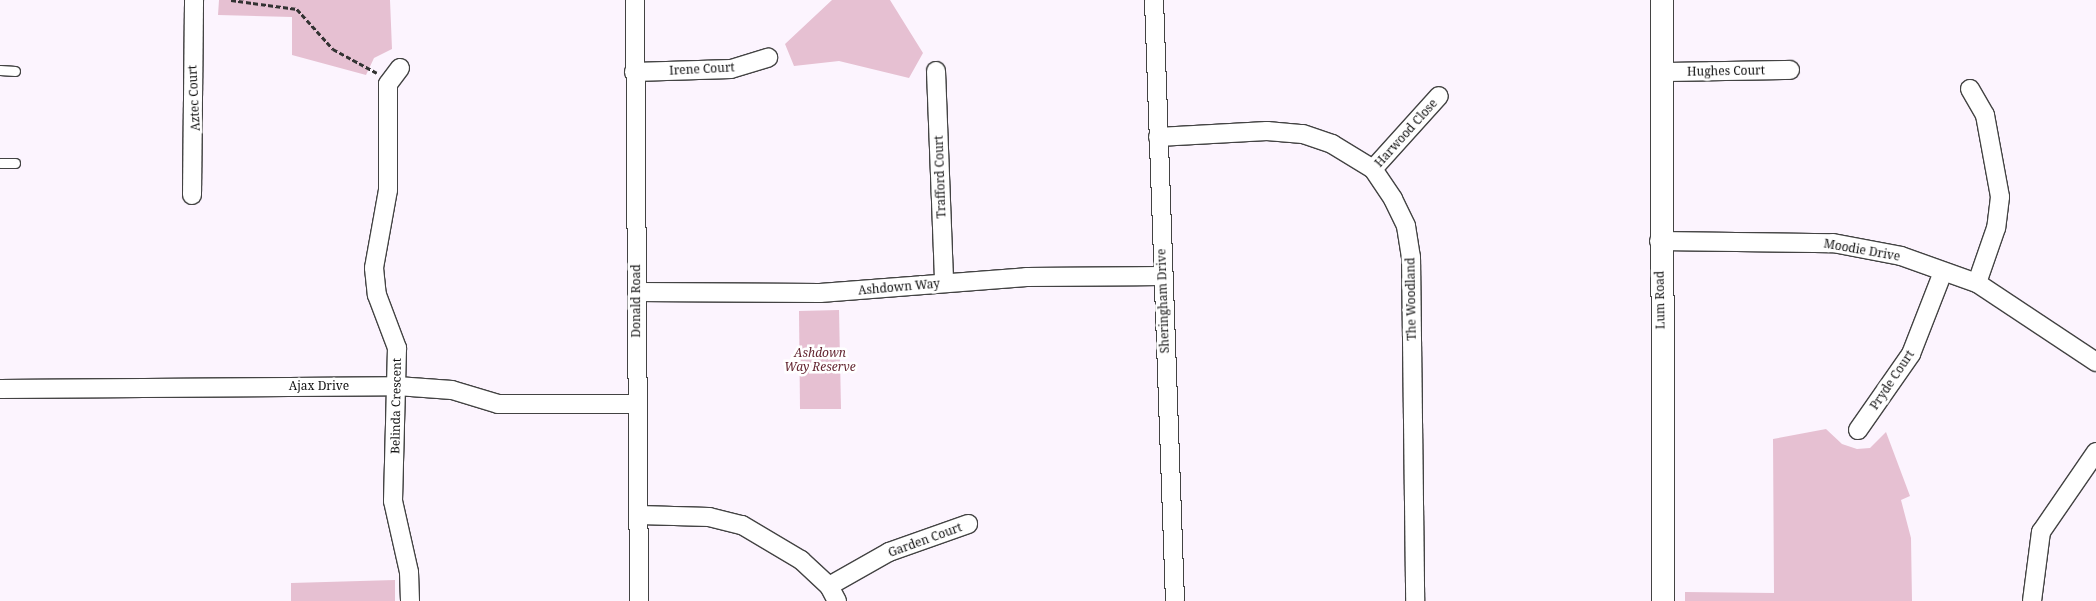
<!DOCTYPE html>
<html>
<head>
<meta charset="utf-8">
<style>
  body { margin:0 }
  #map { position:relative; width:2096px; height:601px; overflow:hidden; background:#fcf4fe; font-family:"Noto Serif",serif }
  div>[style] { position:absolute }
  .green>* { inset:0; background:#e6c0d2 }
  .path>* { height:2.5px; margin-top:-1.25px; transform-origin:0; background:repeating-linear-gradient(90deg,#323232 0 5px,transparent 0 7.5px) }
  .roads { filter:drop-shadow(1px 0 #434343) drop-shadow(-1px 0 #434343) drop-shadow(0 1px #434343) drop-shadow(0 -1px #434343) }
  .service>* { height:9px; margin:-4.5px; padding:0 4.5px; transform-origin:4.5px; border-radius:4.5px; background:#fff }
  .minor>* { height:18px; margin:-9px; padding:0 9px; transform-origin:9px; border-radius:9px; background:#fff }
  .tertiary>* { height:22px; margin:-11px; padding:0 11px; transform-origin:11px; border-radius:11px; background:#fff }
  span { translate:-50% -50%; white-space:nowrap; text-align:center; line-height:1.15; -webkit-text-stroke:5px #fff; paint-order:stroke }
  .street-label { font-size:12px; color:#101010 }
  .park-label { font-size:12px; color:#632530; font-style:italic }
</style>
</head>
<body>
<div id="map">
  <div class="green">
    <i style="clip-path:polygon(219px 0,390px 0,392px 49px,374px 58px,366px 75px,292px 55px,292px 17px,218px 15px)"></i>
    <i style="clip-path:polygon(832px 0,890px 0,923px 53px,909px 78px,839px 61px,794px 66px,785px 44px)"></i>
    <i style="clip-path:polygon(839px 310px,841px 409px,800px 409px,799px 311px)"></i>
    <i style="clip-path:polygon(1826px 429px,1842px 444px,1857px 449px,1870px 448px,1886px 432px,1910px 496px,1901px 500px,1911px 538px,1912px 601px,1685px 601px,1685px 592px,1774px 593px,1773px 439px)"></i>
    <i style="clip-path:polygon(395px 580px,395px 601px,291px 601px,291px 583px)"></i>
  </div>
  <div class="path">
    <i style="left:231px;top:0;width:67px;rotate:7.8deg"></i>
    <i style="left:297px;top:9px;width:54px;rotate:48deg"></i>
    <i style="left:333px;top:49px;width:50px;rotate:28.6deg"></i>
  </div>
  <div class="roads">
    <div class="service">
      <i style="left:0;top:70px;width:15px;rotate:4deg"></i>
      <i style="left:0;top:163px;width:15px"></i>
    </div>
    <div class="minor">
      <i style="left:635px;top:0;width:601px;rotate:89.62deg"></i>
      <i style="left:1154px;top:0;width:601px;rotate:88deg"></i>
      <i style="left:400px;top:68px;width:20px;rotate:127deg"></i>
      <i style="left:388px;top:84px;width:106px;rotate:90deg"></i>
      <i style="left:388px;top:190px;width:79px;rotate:100.2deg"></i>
      <i style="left:374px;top:268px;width:27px;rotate:84deg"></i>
      <i style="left:377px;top:295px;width:57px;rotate:69.3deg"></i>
      <i style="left:397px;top:348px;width:153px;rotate:91.5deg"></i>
      <i style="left:393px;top:501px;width:73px;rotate:77.3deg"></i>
      <i style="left:409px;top:572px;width:29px;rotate:88deg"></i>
      <i style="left:936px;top:71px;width:212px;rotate:87.8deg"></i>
      <i style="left:634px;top:72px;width:97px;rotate:-1.8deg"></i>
      <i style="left:731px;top:69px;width:39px;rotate:-17deg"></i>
      <i style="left:1661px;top:72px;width:129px;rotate:-0.9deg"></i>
      <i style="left:1970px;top:89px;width:30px;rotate:60deg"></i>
      <i style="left:1985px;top:115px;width:83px;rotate:79.6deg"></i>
      <i style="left:2000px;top:197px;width:31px;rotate:97deg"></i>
      <i style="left:1996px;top:228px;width:58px;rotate:109.1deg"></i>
      <i style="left:1158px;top:137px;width:109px;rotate:-3.2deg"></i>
      <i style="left:1267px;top:131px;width:36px;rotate:5deg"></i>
      <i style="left:1303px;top:134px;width:31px;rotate:19deg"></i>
      <i style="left:1332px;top:144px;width:48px;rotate:31.4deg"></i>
      <i style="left:1373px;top:169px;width:36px;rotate:56deg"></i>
      <i style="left:1393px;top:199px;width:30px;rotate:64deg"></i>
      <i style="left:1406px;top:226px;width:31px;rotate:81deg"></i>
      <i style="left:1411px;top:257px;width:344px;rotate:89.3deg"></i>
      <i style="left:1373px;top:169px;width:98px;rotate:-47.9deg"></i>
      <i style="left:192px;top:195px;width:195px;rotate:-89.4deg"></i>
      <i style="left:1659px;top:241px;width:174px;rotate:0.7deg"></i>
      <i style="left:1833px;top:243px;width:69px;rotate:10.8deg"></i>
      <i style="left:1901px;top:256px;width:81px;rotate:19.6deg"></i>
      <i style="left:1977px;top:283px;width:143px;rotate:33.6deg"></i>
      <i style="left:637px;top:292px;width:183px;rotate:0.3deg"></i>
      <i style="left:820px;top:293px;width:207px;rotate:-4.4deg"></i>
      <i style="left:1026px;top:277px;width:135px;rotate:-0.4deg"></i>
      <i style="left:0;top:389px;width:397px;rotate:-0.4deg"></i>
      <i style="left:397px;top:386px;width:55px;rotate:4.2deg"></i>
      <i style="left:452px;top:390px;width:48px;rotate:16.9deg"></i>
      <i style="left:498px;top:404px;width:138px"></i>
      <i style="left:1858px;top:430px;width:93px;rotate:-55.1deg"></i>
      <i style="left:1911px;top:354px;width:88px;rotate:-68.7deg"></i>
      <i style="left:639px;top:515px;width:70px;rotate:1.6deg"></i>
      <i style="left:709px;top:517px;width:34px;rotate:14deg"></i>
      <i style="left:742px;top:525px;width:69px;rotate:30.7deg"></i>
      <i style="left:801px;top:560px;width:38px;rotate:43deg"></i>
      <i style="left:829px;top:586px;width:17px;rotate:62deg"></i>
      <i style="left:829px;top:586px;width:69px;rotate:-29.5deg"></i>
      <i style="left:889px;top:552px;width:84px;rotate:-19.5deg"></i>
      <i style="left:2032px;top:601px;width:70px;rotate:-82.6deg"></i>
      <i style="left:2041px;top:532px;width:97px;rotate:-55.5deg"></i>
    </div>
    <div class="tertiary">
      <i style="left:1662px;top:0;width:601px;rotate:89.9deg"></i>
    </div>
  </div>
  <div class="street-label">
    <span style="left:702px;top:69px;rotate:-3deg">Irene Court</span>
    <span style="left:1726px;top:71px;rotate:-1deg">Hughes Court</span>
    <span style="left:194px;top:98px;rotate:-93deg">Aztec Court</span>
    <span style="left:1406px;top:133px;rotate:-48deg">Harwood Close</span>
    <span style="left:940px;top:177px;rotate:-92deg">Trafford Court</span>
    <span style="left:1862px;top:250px;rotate:10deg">Moodie Drive</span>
    <span style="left:899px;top:287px;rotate:-5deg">Ashdown Way</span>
    <span style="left:1411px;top:299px;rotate:-91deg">The Woodland</span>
    <span style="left:1660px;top:300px;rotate:-91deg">Lum Road</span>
    <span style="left:636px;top:301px;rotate:-90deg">Donald Road</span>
    <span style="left:1163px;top:301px;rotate:-92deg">Sheringham Drive</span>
    <span style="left:1892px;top:380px;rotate:-56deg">Pryde Court</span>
    <span style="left:319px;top:386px">Ajax Drive</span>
    <span style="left:396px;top:406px;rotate:-89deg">Belinda Crescent</span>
    <span style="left:925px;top:540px;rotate:-20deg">Garden Court</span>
  </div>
  <div class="park-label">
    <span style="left:820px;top:360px">Ashdown<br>Way Reserve</span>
  </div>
</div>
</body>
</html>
